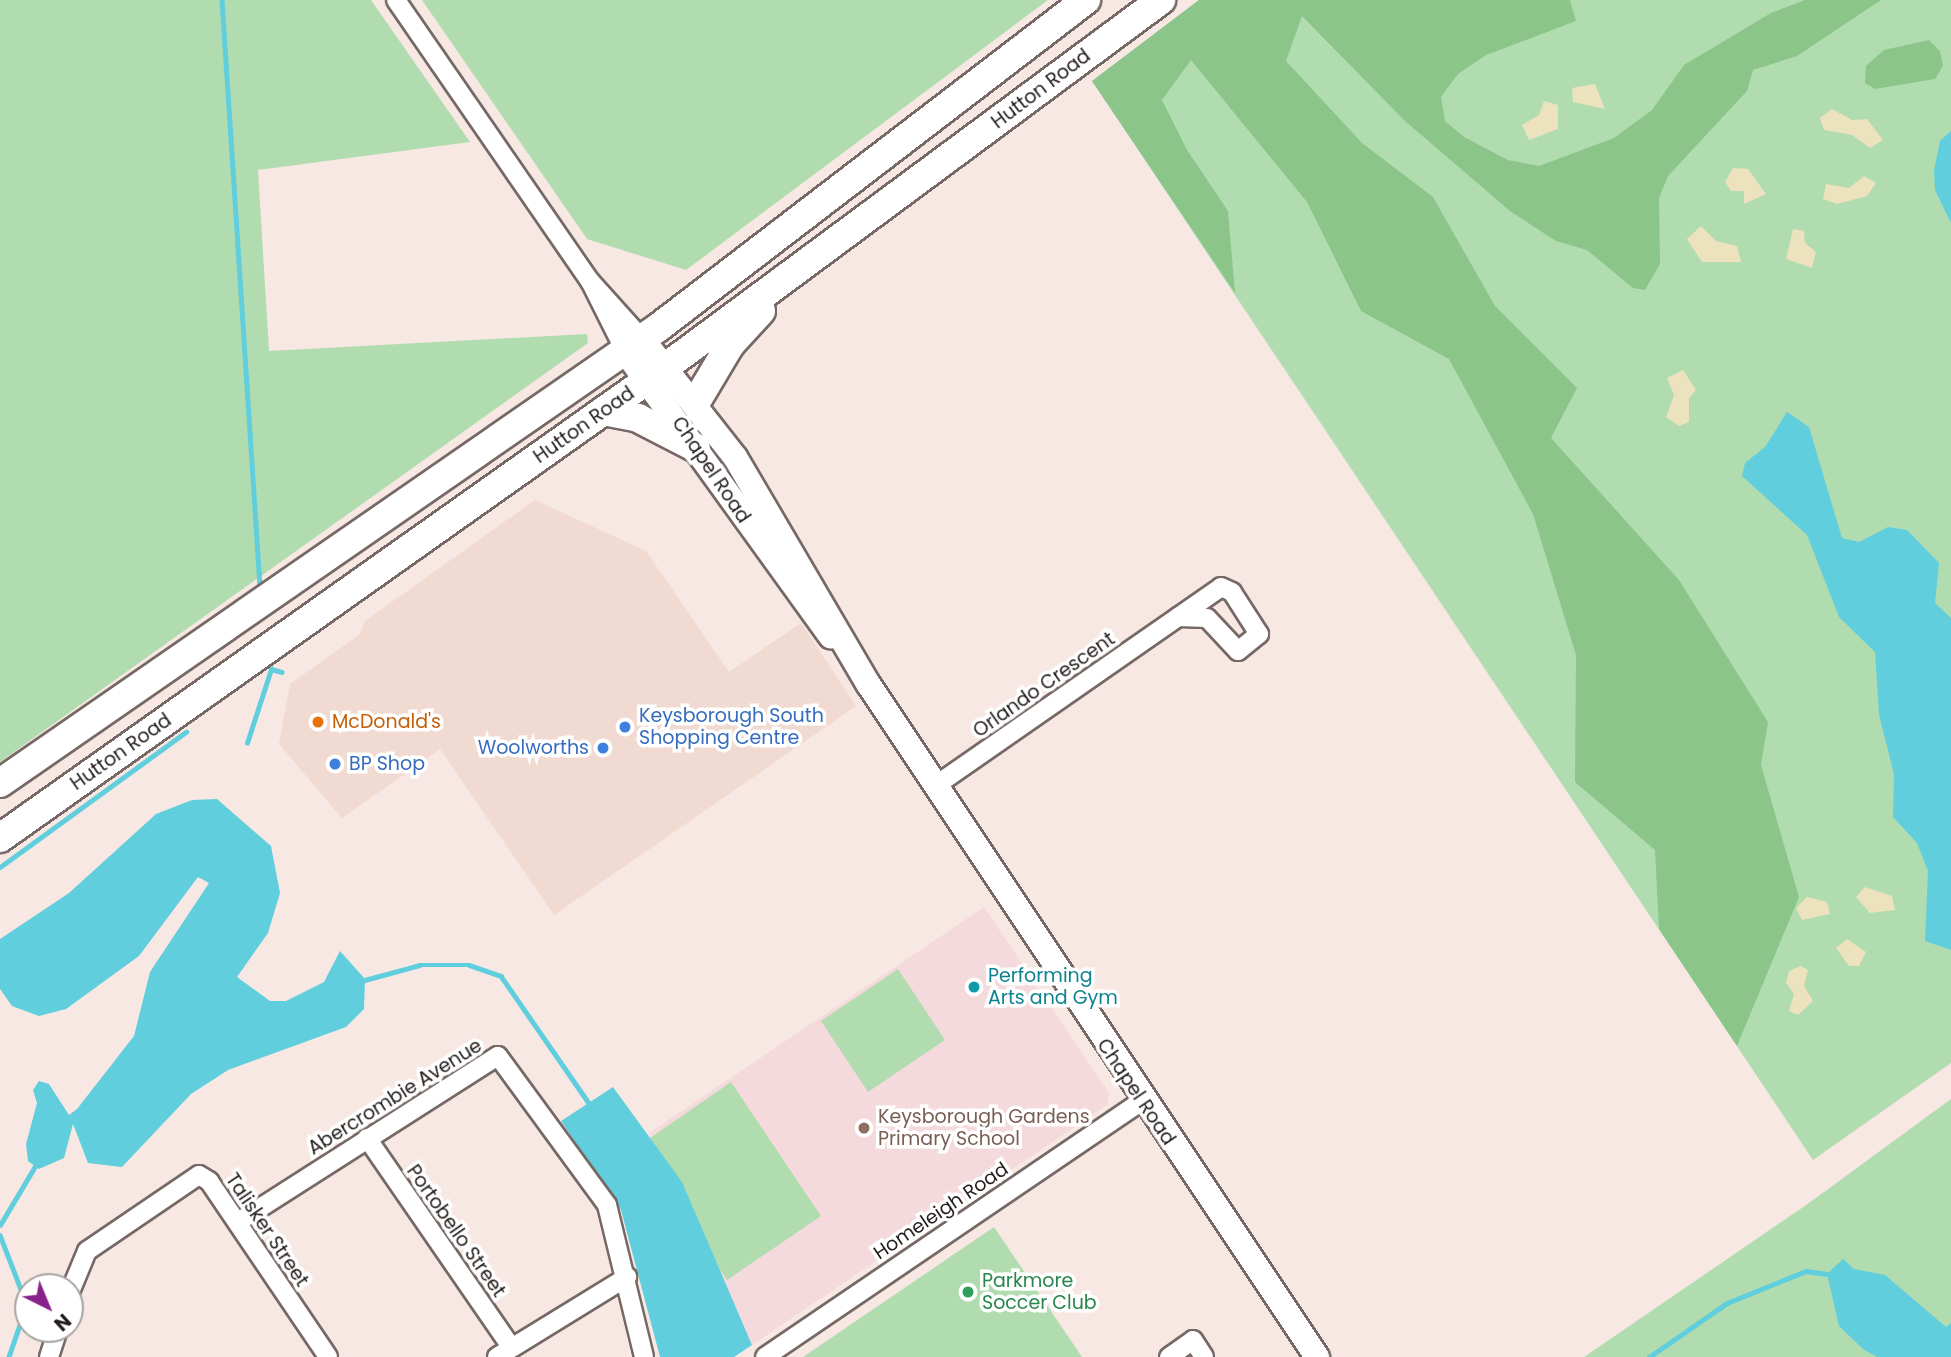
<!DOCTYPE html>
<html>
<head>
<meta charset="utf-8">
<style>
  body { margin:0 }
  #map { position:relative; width:1951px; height:1357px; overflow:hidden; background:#f7e8e3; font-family:Poppins,sans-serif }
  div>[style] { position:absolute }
  .built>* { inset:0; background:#f0dad1 }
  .education>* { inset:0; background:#f5dadd }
  .green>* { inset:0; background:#b1dcaf }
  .forest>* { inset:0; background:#8bc58a }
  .sand>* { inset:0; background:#ece2bd }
  .water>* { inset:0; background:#61cedd }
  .stream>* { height:4.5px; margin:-2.25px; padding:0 2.25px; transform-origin:2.25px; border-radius:2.25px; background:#61cedd }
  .roads { filter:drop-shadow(2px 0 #766965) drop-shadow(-2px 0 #766965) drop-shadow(0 2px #766965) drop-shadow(0 -2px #766965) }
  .minor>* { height:18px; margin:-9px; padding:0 9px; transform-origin:9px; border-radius:9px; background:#fff }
  .secondary>* { height:24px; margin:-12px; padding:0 12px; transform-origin:12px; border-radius:12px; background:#fff }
  .primary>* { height:28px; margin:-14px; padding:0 14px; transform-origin:14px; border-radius:14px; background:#fff }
  .dots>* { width:19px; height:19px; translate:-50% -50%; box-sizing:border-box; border:4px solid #fff; border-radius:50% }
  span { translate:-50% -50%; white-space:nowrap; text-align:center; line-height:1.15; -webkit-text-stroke:7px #fff; paint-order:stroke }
  .street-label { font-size:19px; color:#221d1b }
  .shop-label { font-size:19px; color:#366cbe }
  .left { translate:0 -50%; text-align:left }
  .right { translate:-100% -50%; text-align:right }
  .food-label { font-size:19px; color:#c56008 }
  .culture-label { font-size:19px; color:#0d838f }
  .education-label { font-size:19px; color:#785e54 }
  .leisure-label { font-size:19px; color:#27864d }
  .north { position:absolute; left:14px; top:1273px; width:70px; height:70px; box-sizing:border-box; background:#fff; border:2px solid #a7a5a4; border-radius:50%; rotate:137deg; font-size:19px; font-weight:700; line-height:28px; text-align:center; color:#221d1b }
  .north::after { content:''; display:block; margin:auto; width:24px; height:32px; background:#882188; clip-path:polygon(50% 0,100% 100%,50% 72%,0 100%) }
</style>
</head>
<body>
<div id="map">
  <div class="built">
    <i style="clip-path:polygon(535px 500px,646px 551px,729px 672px,801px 623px,856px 706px,554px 915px,440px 749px,342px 818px,279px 744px,290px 684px,359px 635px,365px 621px)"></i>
  </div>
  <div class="education">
    <i style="clip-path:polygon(984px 907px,1109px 1093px,1107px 1105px,752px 1345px,705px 1275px,682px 1182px,649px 1133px)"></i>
  </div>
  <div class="green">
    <i style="clip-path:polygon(0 0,371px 0,470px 142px,258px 170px,269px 351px,587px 334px,588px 343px,0 762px)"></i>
    <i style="clip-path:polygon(422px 0,1048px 0,686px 270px,587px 239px)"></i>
    <i style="clip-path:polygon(1199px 0,1951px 0,1951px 1063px,1813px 1160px,1092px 81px)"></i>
    <i style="clip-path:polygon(898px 969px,945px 1040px,868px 1092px,821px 1021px)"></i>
    <i style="clip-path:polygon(731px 1082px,821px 1216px,727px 1280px,637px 1147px)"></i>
    <i style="clip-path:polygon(1951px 1099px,1951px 1357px,1584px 1357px,1809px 1203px)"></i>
    <i style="clip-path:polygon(994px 1227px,1082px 1357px,803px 1357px)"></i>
  </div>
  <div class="forest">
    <i style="clip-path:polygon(1199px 0,1570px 0,1576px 21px,1486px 55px,1458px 74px,1441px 97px,1445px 121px,1464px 137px,1508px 160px,1539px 166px,1614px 138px,1652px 110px,1684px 65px,1771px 13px,1805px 0,1881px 0,1797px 56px,1753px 70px,1747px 91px,1668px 176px,1659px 198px,1660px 264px,1645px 290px,1633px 288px,1587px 250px,1556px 241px,1510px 211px,1405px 121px,1302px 16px,1286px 61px,1362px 143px,1433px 197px,1495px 306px,1577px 388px,1551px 438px,1679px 580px,1768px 722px,1761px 765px,1799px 897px,1737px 1046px,1659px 929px,1655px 850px,1575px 782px,1576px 655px,1533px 514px,1449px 359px,1361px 311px,1307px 202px,1191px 60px,1162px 100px,1187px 150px,1228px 211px,1235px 293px,1092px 81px)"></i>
    <i style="clip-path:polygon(1929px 40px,1940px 51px,1943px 66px,1935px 79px,1875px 89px,1865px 83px,1866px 66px,1884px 50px)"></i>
  </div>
  <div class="sand">
    <i style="clip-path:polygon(1595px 84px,1605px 109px,1573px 102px,1572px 88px)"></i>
    <i style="clip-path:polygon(1544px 101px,1558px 105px,1558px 129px,1529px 140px,1522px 125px,1539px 115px)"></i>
    <i style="clip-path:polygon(1832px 109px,1852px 120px,1867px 119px,1883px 140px,1870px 148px,1852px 135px,1824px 130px,1820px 118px)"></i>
    <i style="clip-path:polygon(1733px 168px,1748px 169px,1766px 194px,1744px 204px,1744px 191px,1731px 191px,1725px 182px)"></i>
    <i style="clip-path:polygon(1864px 176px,1876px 183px,1867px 196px,1837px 204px,1823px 199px,1826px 184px,1849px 188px)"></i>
    <i style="clip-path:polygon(1701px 226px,1716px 241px,1737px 246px,1741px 262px,1702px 262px,1687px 239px)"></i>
    <i style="clip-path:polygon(1793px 229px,1804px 231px,1805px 243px,1816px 252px,1812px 268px,1786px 259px)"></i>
    <i style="clip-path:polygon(1683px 370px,1696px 390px,1689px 398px,1689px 422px,1679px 426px,1666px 417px,1674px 395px,1667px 378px)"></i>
    <i style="clip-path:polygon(1865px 887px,1892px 896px,1895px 910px,1870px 913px,1856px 897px)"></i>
    <i style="clip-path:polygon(1807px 897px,1827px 902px,1830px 914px,1802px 920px,1796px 908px)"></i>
    <i style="clip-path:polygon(1847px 939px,1866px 952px,1859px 966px,1849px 966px,1836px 948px)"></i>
    <i style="clip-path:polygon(1801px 966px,1808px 970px,1804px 986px,1813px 1001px,1798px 1015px,1789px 1011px,1794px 994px,1786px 983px,1789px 971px)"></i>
  </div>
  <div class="water">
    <i style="clip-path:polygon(1951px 131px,1951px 223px,1935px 190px,1934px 170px,1940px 141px)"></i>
    <i style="clip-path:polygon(1787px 412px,1809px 427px,1842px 538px,1859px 542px,1888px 527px,1907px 530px,1939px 563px,1935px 603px,1951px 618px,1951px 950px,1925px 941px,1928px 871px,1917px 843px,1893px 817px,1894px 774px,1879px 715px,1875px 652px,1839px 617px,1807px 535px,1742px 476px,1745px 463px,1765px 447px)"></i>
    <i style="clip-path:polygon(217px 799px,271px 846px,280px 893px,268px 933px,237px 977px,270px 1001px,286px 1001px,324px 982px,340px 951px,365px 979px,364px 1009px,346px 1027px,228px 1070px,191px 1094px,122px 1167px,88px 1163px,73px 1124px,64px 1158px,39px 1169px,28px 1161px,26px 1144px,37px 1103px,33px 1090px,39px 1081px,49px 1084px,69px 1115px,77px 1109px,134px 1036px,150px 972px,209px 883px,198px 877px,139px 956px,66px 1009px,39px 1016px,12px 1006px,0 989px,0 939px,69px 893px,156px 814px,192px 800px)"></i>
    <i style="clip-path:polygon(613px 1087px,682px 1182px,752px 1345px,734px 1357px,660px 1357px,621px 1210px,561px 1121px)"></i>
    <i style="clip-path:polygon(1843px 1259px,1854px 1269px,1885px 1275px,1946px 1327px,1951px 1323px,1951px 1357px,1877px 1357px,1863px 1349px,1839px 1326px,1827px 1274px)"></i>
  </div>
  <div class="stream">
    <i style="left:222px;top:0;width:587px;rotate:86.29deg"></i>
    <i style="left:247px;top:743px;width:78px;rotate:-72deg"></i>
    <i style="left:271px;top:669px;width:11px;rotate:15deg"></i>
    <i style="left:0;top:867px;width:230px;rotate:-36deg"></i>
    <i style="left:361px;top:981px;width:61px;rotate:-15.2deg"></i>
    <i style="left:420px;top:965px;width:49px"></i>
    <i style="left:469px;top:965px;width:34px;rotate:19deg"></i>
    <i style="left:501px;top:976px;width:158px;rotate:55.3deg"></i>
    <i style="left:0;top:1225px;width:72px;rotate:-59.2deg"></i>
    <i style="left:0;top:1235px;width:75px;rotate:68.9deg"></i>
    <i style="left:27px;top:1305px;width:55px;rotate:109.1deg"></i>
    <i style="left:1649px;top:1357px;width:95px;rotate:-34.7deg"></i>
    <i style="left:1727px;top:1303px;width:85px;rotate:-22.1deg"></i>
    <i style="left:1806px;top:1271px;width:21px;rotate:8deg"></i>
  </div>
  <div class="roads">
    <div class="minor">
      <i style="left:396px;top:0;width:341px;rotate:55.4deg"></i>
      <i style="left:590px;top:281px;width:78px;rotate:63.4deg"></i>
      <i style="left:590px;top:281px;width:78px;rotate:48.1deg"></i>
      <i style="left:935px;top:786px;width:348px;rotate:-34.8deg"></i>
      <i style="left:1221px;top:587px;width:12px;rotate:24deg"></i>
      <i style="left:1232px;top:592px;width:50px;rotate:57.3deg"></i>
      <i style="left:1259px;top:634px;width:27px;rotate:141deg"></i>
      <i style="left:1238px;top:651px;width:45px;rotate:-133.2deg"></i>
      <i style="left:1207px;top:618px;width:29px;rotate:-178deg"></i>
      <i style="left:367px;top:1138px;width:254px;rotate:55.4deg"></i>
      <i style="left:238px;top:1222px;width:308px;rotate:-32.6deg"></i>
      <i style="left:498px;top:1056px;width:185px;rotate:53.8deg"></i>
      <i style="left:607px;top:1205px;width:156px;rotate:76.3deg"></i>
      <i style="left:70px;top:1292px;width:44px;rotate:-67.5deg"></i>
      <i style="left:87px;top:1251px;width:135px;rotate:-34.2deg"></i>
      <i style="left:199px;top:1175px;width:12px;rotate:31deg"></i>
      <i style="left:209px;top:1181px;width:212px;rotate:55.9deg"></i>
      <i style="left:49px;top:1357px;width:29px;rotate:-72deg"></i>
      <i style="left:497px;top:1357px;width:153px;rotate:-31.6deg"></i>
      <i style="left:765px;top:1357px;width:455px;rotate:-34.2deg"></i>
      <i style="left:1169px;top:1357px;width:29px;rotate:-35deg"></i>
      <i style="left:1193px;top:1340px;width:20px;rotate:57deg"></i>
    </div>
    <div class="secondary">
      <i style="left:642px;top:339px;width:150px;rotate:51.8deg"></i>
      <i style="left:735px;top:457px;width:264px;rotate:59.6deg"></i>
      <i style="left:869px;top:685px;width:808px;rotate:56.31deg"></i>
      <i style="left:625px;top:351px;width:352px;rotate:54.2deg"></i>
    </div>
    <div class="primary">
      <i style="left:696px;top:402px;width:66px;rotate:-59.2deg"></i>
      <i style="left:730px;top:345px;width:46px;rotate:-47.6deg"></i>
      <i style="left:603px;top:411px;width:36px;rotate:11deg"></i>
      <i style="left:638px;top:418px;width:65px;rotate:27.3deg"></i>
      <i style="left:0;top:783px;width:801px;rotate:-34.68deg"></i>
      <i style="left:659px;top:327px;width:538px;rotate:-37.45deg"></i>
      <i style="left:0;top:838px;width:817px;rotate:-35.28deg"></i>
      <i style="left:667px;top:366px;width:615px;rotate:-36.53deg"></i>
    </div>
  </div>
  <div class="dots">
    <i style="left:318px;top:722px;background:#e8710a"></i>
    <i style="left:625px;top:727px;background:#3f7fe0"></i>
    <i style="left:603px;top:748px;background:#3f7fe0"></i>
    <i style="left:335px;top:764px;background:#3f7fe0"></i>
    <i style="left:974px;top:987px;background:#0f9aa8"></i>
    <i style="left:864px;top:1128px;background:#8d6e63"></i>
    <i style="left:968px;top:1292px;background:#2e9e5b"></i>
  </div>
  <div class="street-label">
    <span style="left:1041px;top:89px;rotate:-37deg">Hutton Road</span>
    <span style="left:584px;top:425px;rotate:-35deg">Hutton Road</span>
    <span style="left:711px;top:470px;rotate:56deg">Chapel Road</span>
    <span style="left:1044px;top:685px;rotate:-35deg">Orlando Crescent</span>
    <span style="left:121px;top:752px;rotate:-35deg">Hutton Road</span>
    <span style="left:1136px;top:1092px;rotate:56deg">Chapel Road</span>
    <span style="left:395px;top:1097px;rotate:-32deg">Abercrombie Avenue</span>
    <span style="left:941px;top:1211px;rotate:-34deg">Homeleigh Road</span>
    <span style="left:267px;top:1230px;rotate:56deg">Talisker Street</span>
    <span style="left:456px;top:1231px;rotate:55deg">Portobello Street</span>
  </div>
  <div class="shop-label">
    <span class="left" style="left:639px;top:727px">Keysborough South<br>Shopping Centre</span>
    <span class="right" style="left:589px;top:748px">Woolworths</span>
    <span class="left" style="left:349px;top:764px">BP Shop</span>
  </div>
  <div class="food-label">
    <span class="left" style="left:332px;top:722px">McDonald's</span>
  </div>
  <div class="culture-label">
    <span class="left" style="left:988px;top:987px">Performing<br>Arts and Gym</span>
  </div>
  <div class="education-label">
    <span class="left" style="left:878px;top:1128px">Keysborough Gardens<br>Primary School</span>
  </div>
  <div class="leisure-label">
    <span class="left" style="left:982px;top:1292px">Parkmore<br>Soccer Club</span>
  </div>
  <div class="north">N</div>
</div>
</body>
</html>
